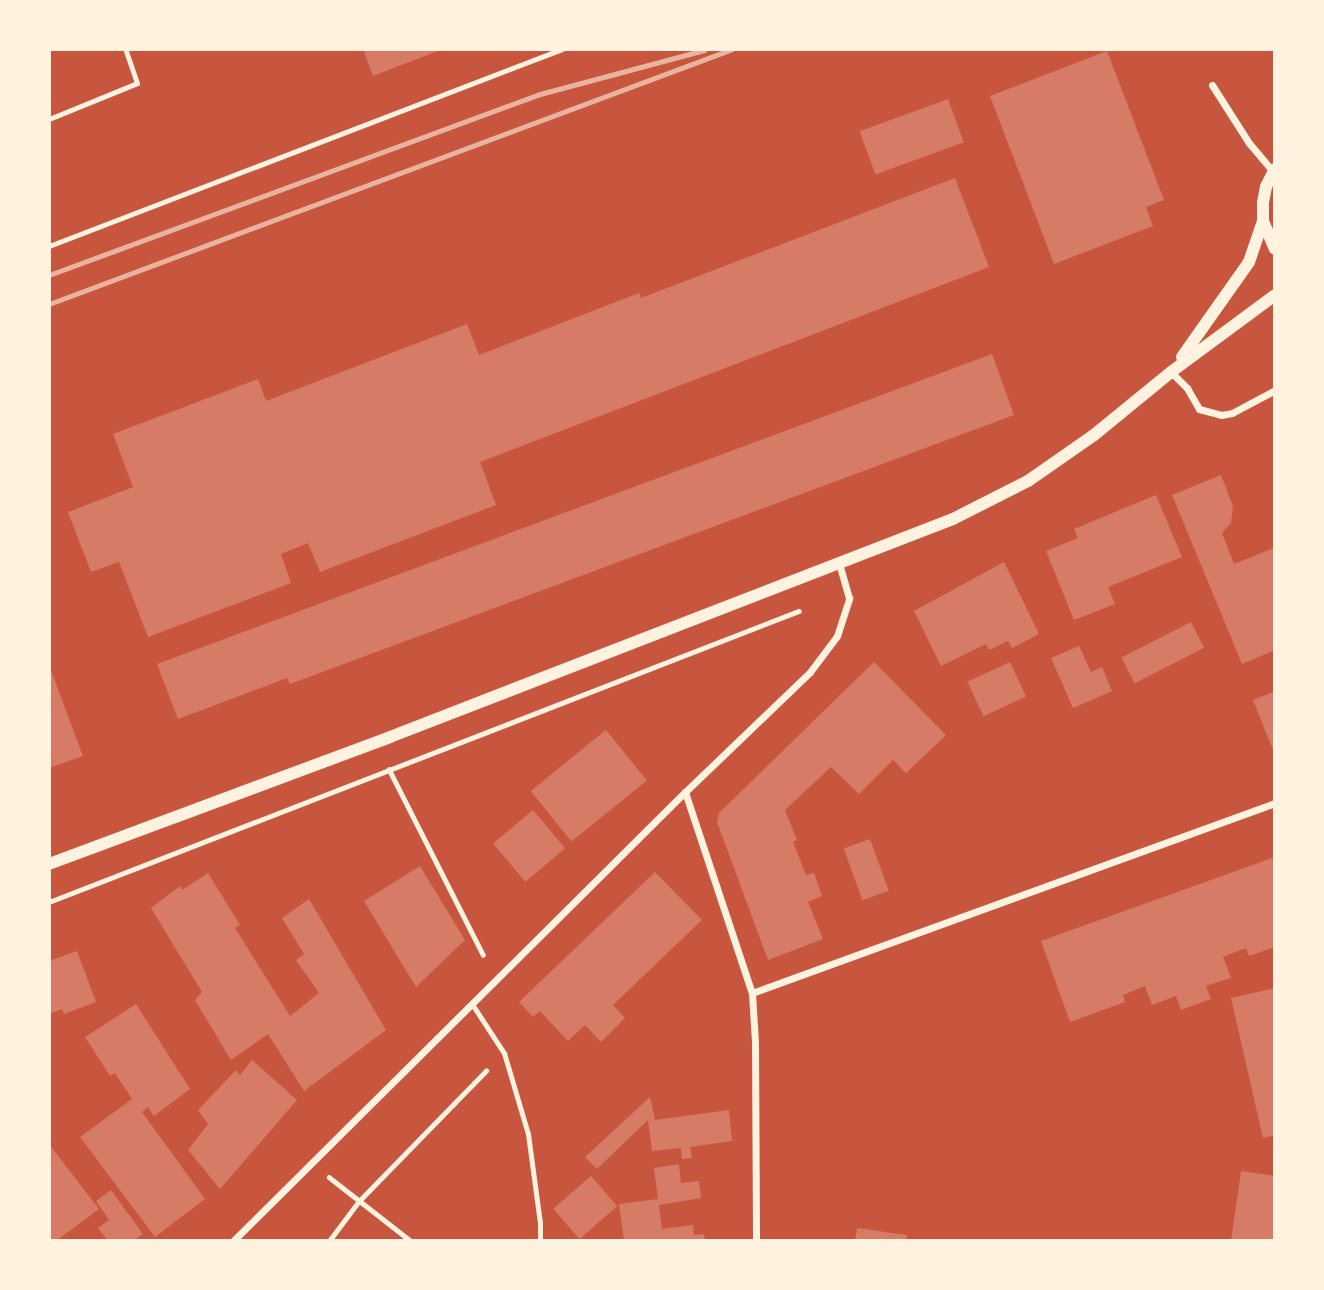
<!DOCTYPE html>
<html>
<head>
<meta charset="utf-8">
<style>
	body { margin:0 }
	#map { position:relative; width:1324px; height:1290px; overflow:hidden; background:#c8553d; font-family:"Nunito Sans",sans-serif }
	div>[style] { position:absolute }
	.building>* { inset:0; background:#d67c66; transform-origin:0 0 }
	.path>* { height:4.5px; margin:-2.25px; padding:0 2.25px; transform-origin:2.25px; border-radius:2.25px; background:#fff3e0 }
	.service>* { height:5px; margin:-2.5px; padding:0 2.5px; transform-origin:2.5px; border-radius:2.5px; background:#fff3e0 }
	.minor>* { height:7px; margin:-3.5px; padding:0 3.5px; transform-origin:3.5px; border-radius:3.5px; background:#fff3e0 }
	.tertiary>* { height:12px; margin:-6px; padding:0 6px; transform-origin:6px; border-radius:6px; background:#fff3e0 }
	.rail>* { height:5px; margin:-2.5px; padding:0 2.5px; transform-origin:2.5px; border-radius:2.5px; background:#e9b49f }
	span { translate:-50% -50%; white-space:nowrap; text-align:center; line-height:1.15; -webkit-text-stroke:5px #fff3e0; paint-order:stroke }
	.frame { position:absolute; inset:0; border:51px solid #fff3e0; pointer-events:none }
</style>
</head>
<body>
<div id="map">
	<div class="building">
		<i style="clip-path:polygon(363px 49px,443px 49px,373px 76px)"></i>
		<i style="clip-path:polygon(1107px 51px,1164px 200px,1146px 207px,1153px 226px,1054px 264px,990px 96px)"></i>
		<i style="left:948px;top:99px;width:46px;height:94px;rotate:70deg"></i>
		<i style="clip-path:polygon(955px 178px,989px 267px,480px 462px,496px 505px,320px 572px,308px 543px,281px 554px,291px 583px,148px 637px,119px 562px,91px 572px,68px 512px,133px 487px,113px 434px,258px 379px,266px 401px,467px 324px,479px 355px,639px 293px,641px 298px)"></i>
		<i style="clip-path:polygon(992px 354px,1014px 415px,290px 684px,287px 678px,178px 719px,157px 664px)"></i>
		<i style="clip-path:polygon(1221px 475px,1233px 506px,1231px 523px,1222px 533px,1234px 564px,1274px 548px,1275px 550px,1275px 650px,1242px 664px,1172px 495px)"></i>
		<i style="clip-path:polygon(1156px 495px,1182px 557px,1108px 587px,1115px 604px,1074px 620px,1046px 551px,1078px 538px,1074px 529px)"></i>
		<i style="clip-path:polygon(1004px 562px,1039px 634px,1012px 648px,1008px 641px,989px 650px,986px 644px,941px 666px,914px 611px)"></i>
		<i style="left:1191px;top:622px;width:29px;height:78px;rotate:63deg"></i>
		<i style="clip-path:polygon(1079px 646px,1091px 672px,1102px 667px,1112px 691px,1073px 708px,1051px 658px)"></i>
		<i style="clip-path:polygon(874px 662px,946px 735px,906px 773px,893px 760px,859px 794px,831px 767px,785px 810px,797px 840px,793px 842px,806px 875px,814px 873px,822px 896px,808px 902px,823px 939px,768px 960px,717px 822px,719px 813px)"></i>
		<i style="left:1010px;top:662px;width:38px;height:47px;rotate:65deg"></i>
		<i style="clip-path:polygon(49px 665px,83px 756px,49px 768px)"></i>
		<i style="clip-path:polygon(1275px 691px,1275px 755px,1253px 700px)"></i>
		<i style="left:606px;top:730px;width:65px;height:97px;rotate:51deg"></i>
		<i style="left:533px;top:810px;width:50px;height:52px;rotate:50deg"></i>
		<i style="left:870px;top:839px;width:55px;height:28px;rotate:70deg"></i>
		<i style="clip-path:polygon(1275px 857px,1275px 947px,1249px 956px,1246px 948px,1223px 957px,1231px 978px,1206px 986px,1211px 999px,1181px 1010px,1176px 996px,1152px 1005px,1145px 986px,1123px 995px,1125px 1002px,1070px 1022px,1041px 941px)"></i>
		<i style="clip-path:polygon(420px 866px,465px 940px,416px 987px,364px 901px)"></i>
		<i style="clip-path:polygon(655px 872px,702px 920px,613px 1005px,625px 1018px,601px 1042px,585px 1025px,568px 1041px,540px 1011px,533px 1017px,519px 1002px)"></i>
		<i style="clip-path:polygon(208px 873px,240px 925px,235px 928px,290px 1016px,319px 993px,296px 960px,304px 954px,282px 918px,309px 899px,386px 1030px,304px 1091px,268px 1034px,231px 1060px,195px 1000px,202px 992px,151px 908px,180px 886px,182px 890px)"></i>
		<i style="clip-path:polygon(77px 951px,96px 1002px,64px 1014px,62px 1009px,49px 1014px,49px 961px)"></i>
		<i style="clip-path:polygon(1275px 988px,1275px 1135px,1263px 1138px,1231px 998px)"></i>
		<i style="clip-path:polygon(136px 1004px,190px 1089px,154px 1116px,148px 1107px,142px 1112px,205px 1199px,155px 1237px,80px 1137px,132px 1099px,115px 1073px,110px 1076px,85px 1037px)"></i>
		<i style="clip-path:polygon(252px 1060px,297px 1100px,220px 1189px,188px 1150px,208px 1124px,198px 1110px,236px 1070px,240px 1075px)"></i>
		<i style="clip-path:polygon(650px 1097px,655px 1120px,729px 1110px,732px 1141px,690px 1147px,692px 1158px,682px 1159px,681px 1148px,652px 1151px,648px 1120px,597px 1169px,585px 1157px)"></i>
		<i style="clip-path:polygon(49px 1144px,99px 1209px,56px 1241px,49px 1241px)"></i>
		<i style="clip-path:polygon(679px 1164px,681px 1183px,699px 1181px,701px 1198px,659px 1205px,662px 1229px,693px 1225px,694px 1235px,704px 1234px,705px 1241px,624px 1241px,619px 1204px,658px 1199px,654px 1168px)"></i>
		<i style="clip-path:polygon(1241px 1171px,1275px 1176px,1275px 1241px,1231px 1241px)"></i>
		<i style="left:591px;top:1176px;width:40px;height:50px;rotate:49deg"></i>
		<i style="clip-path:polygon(111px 1190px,143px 1234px,133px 1241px,108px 1241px,98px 1228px,109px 1220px,96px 1201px)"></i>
		<i style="clip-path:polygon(857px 1228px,907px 1235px,906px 1241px,855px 1241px)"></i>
	</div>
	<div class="path">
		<i style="left:389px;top:769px;width:208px;rotate:63.1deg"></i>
		<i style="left:49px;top:902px;width:804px;rotate:-21.21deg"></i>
		<i style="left:329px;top:1177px;width:104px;rotate:38deg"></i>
		<i style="left:329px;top:1241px;width:50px;rotate:-53.1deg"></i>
		<i style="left:359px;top:1201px;width:182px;rotate:-45.7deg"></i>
	</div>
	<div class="service">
		<i style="left:49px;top:119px;width:95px;rotate:-22.2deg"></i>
		<i style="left:137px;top:83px;width:36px;rotate:-109deg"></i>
		<i style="left:49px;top:246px;width:550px;rotate:-21.01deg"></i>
		<i style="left:472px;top:1004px;width:59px;rotate:56.9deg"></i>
		<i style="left:504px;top:1053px;width:84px;rotate:73.5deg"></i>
		<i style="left:528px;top:1134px;width:90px;rotate:82.3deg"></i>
		<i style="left:540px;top:1223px;width:18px;rotate:90deg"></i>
	</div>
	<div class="minor">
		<i style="left:1212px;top:85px;width:69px;rotate:57.5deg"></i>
		<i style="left:1249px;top:143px;width:38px;rotate:50deg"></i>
		<i style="left:1171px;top:372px;width:23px;rotate:45deg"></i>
		<i style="left:1187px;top:388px;width:24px;rotate:60deg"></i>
		<i style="left:1199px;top:409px;width:23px;rotate:15deg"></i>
		<i style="left:1221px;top:415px;width:11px;rotate:-10deg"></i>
		<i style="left:1232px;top:413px;width:49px;rotate:-28.1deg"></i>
		<i style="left:685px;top:792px;width:212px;rotate:71.6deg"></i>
		<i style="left:752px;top:993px;width:49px;rotate:86.5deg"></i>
		<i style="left:755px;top:1042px;width:199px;rotate:89.7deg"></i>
		<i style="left:752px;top:993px;width:556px;rotate:-19.97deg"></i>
		<i style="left:233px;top:1241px;width:637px;rotate:-44.81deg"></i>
		<i style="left:685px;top:792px;width:173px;rotate:-43.8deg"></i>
		<i style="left:810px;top:672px;width:45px;rotate:-53.1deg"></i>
		<i style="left:837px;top:636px;width:40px;rotate:-72deg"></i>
		<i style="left:849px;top:598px;width:37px;rotate:-106deg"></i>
	</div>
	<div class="tertiary">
		<i style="left:1275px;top:169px;width:20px;rotate:117deg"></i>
		<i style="left:1266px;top:187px;width:16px;rotate:101deg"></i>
		<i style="left:1263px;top:203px;width:18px;rotate:90deg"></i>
		<i style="left:1263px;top:221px;width:30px;rotate:67deg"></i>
		<i style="left:1182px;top:357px;width:116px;rotate:-54.8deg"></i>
		<i style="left:1249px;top:262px;width:43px;rotate:-71.1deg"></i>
		<i style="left:49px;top:864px;width:364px;rotate:-20.4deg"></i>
		<i style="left:390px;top:737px;width:604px;rotate:-21.17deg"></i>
		<i style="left:953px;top:519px;width:84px;rotate:-26.9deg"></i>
		<i style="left:1028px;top:481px;width:80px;rotate:-34.9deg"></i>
		<i style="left:1094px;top:435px;width:99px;rotate:-39.3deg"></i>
		<i style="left:1171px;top:372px;width:129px;rotate:-36.5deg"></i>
	</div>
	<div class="rail">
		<i style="left:49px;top:275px;width:523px;rotate:-20.24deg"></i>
		<i style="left:540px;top:94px;width:170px;rotate:-15deg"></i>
		<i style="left:49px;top:304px;width:729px;rotate:-20.47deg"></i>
	</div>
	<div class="frame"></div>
</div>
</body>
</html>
